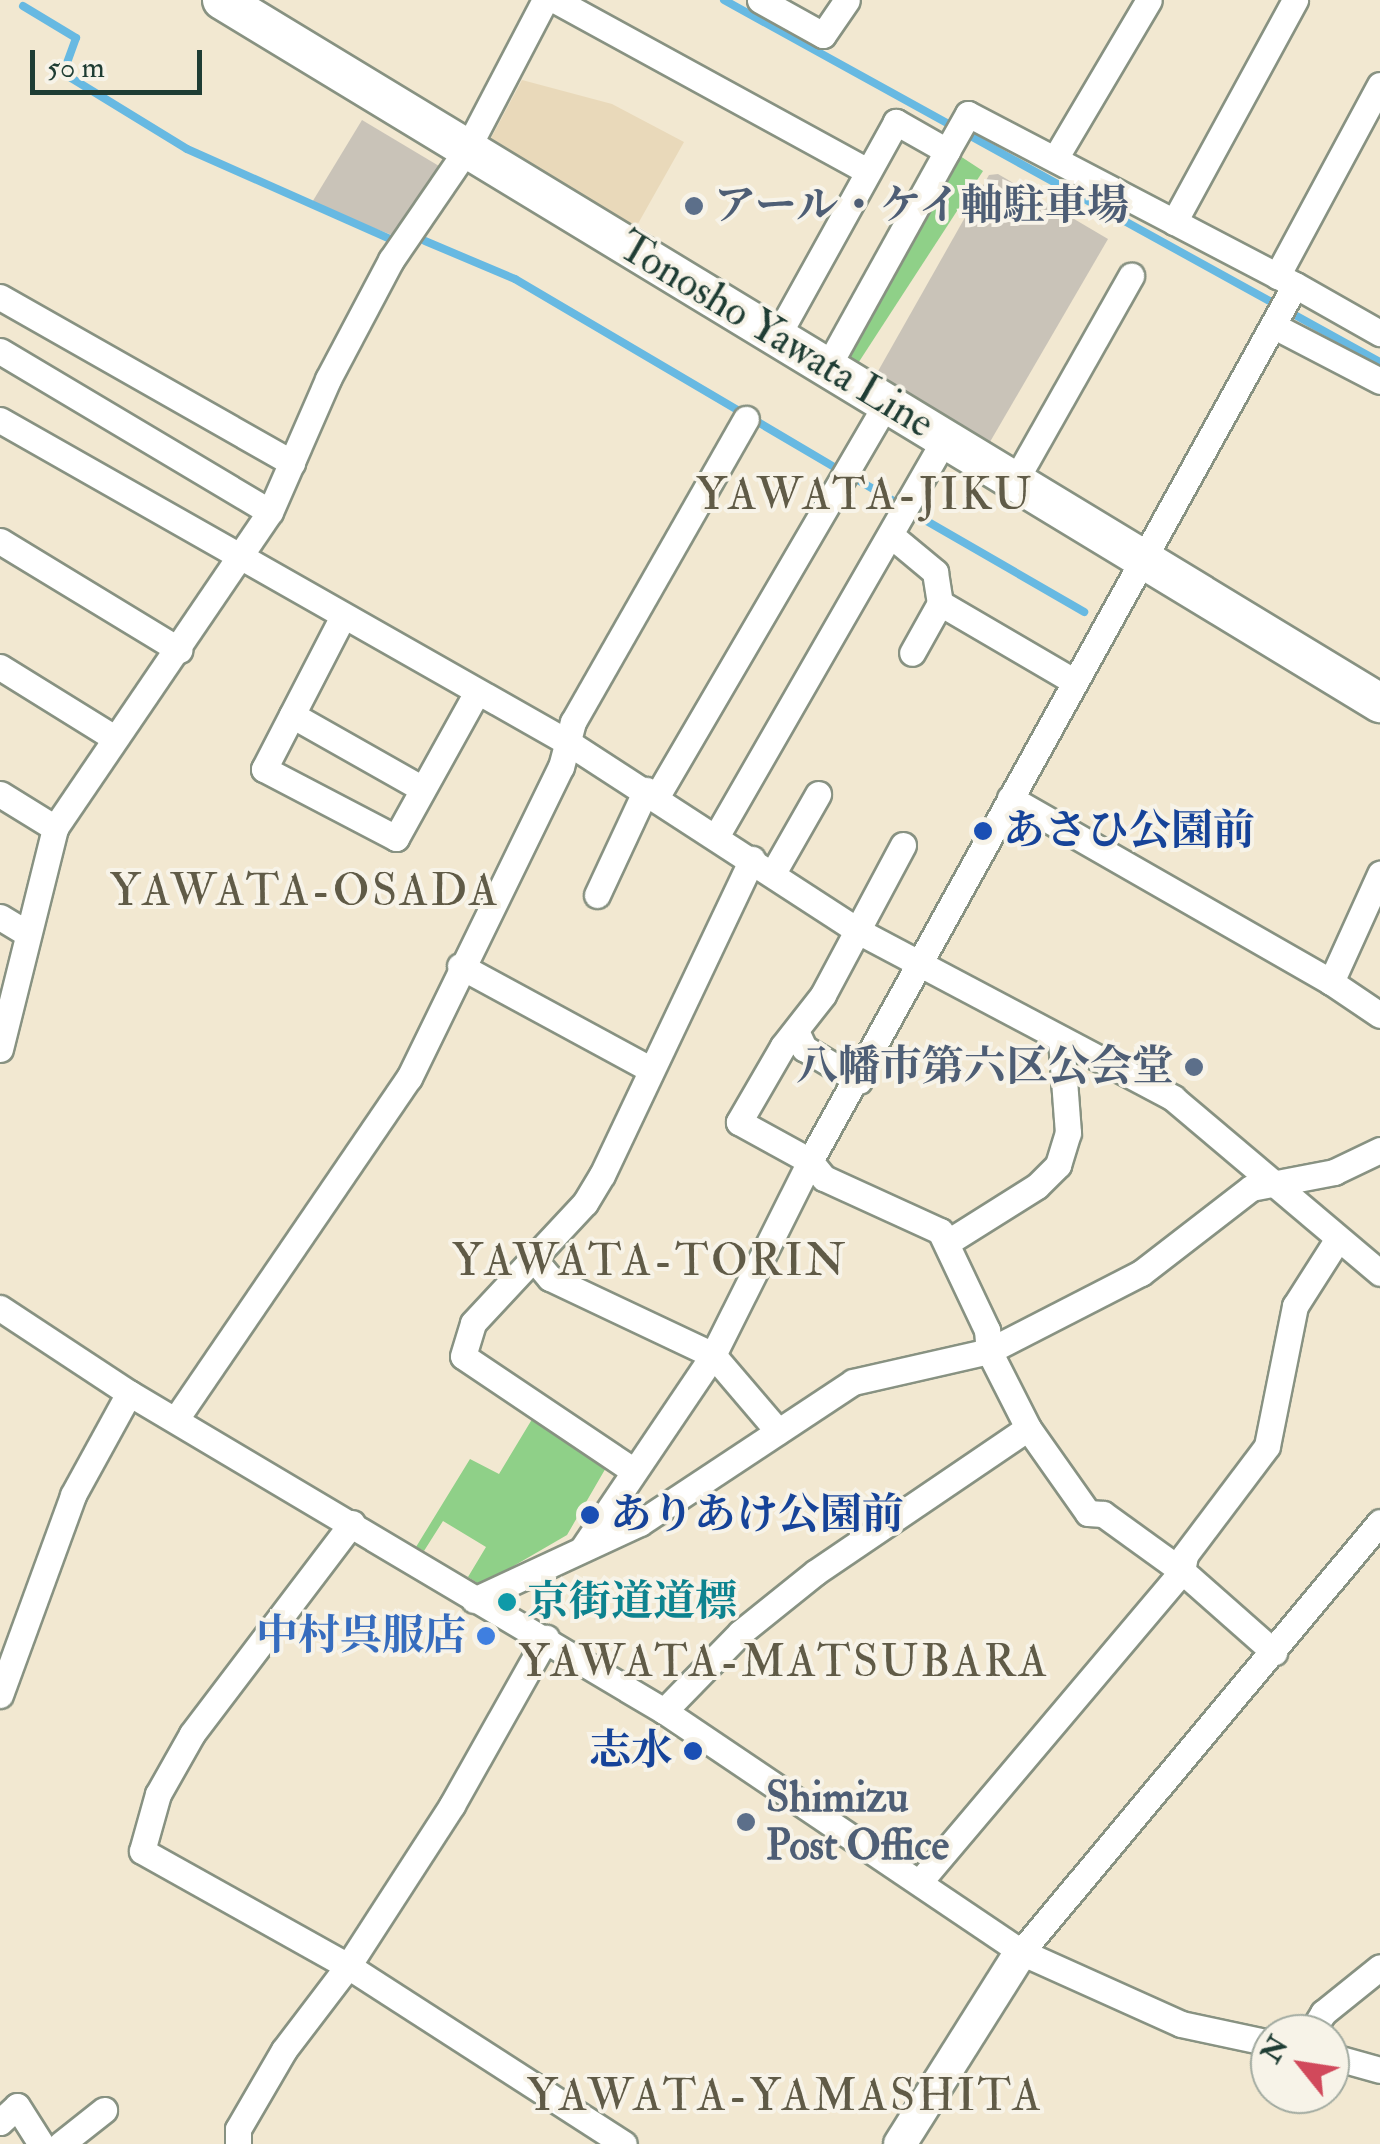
<!DOCTYPE html>
<html>
<head>
<meta charset="utf-8">
<style>
	body { margin:0 }
	#map { position:relative; width:1380px; height:2144px; overflow:hidden; background:#f2e8d1; font-family:"IM FELL Double Pica","Noto Serif JP",serif }
	div>[style] { position:absolute }
	.built>* { inset:0; background:#e9d9ba }
	.industrial>* { inset:0; background:#c9c3b8 }
	.green>* { inset:0; background:#8fd088; transform-origin:0 0 }
	.stream>* { height:8px; margin:-4px; padding:0 4px; transform-origin:4px; border-radius:4px; background:#67b9e2 }
	.roads { filter:drop-shadow(2px 0 #889282) drop-shadow(-2px 0 #889282) drop-shadow(0 2px #889282) drop-shadow(0 -2px #889282) }
	.minor>* { height:25px; margin:-12.5px; padding:0 12.5px; transform-origin:12.5px; border-radius:12.5px; background:#fff }
	.tertiary>* { height:32px; margin:-16px; padding:0 16px; transform-origin:16px; border-radius:16px; background:#fff }
	.secondary>* { height:38px; margin:-19px; padding:0 19px; transform-origin:19px; border-radius:19px; background:#fff }
	.dots>* { width:28px; height:28px; translate:-50% -50%; box-sizing:border-box; border:5px solid #f7f3e8; border-radius:50% }
	span { translate:-50% -50%; white-space:nowrap; text-align:center; line-height:1.15; -webkit-text-stroke:8px #f7f3e8; paint-order:stroke }
	.service-label { font-size:42px; color:#4e5e75; font-weight:700 }
	.left { translate:0 -50%; text-align:left }
	.right { translate:-100% -50%; text-align:right }
	.street-label { font-size:42px; color:#1f3d34 }
	.transit-label { font-size:42px; color:#164399; font-weight:700 }
	.culture-label { font-size:42px; color:#0d838f; font-weight:700 }
	.shop-label { font-size:42px; color:#366cbe; font-weight:700 }
	.neighbourhood-label { font-size:45px; color:#605b47; letter-spacing:2.5px }
	.north { position:absolute; left:1250px; top:2014px; width:100px; height:100px; box-sizing:border-box; background:#f7f3e8; border:2px solid #a1aaa0; border-radius:50%; rotate:300deg; font-size:28px; font-weight:700; line-height:40px; text-align:center; color:#1f3d34 }
	.north::after { content:''; display:block; margin:auto; width:35px; height:45px; background:#d1495b; clip-path:polygon(50% 0,100% 100%,50% 72%,0 100%) }
	.scale { position:absolute; left:30px; top:50px; width:172px; height:45px; box-sizing:border-box; border:5px solid #1f3d34; border-top:0; padding-left:12px; font-size:30px; line-height:35px; white-space:nowrap; color:#1f3d34; -webkit-text-stroke:8px #f7f3e8; paint-order:stroke }
</style>
</head>
<body>
<div id="map">
	<div class="built">
		<i style="clip-path:polygon(522px 80px,612px 104px,684px 142px,635px 229px,490px 140px)"></i>
	</div>
	<div class="industrial">
		<i style="clip-path:polygon(362px 120px,439px 166px,392px 235px,311px 204px)"></i>
		<i style="clip-path:polygon(998px 174px,1108px 239px,987px 447px,873px 380px,989px 175px)"></i>
	</div>
	<div class="green">
		<i style="left:957px;top:154px;width:31px;height:236px;rotate:33deg"></i>
		<i style="clip-path:polygon(534px 1416px,607px 1466px,567px 1535px,481px 1585px,468px 1577px,486px 1547px,443px 1521px,424px 1551px,416px 1547px,470px 1459px,499px 1474px)"></i>
	</div>
	<div class="stream">
		<i style="left:724px;top:0;width:749px;rotate:28.89deg"></i>
		<i style="left:23px;top:6px;width:62px;rotate:31.1deg"></i>
		<i style="left:76px;top:38px;width:37px;rotate:110deg"></i>
		<i style="left:63px;top:73px;width:145px;rotate:31.5deg"></i>
		<i style="left:187px;top:149px;width:220px;rotate:23.9deg"></i>
		<i style="left:425px;top:241px;width:98px;rotate:22.9deg"></i>
		<i style="left:515px;top:279px;width:375px;rotate:30.5deg"></i>
		<i style="left:858px;top:480px;width:51px;rotate:30.6deg"></i>
		<i style="left:918px;top:516px;width:192px;rotate:30deg"></i>
	</div>
	<div class="roads">
		<div class="minor">
			<i style="left:555px;top:0;width:354px;rotate:28.7deg"></i>
			<i style="left:760px;top:0;width:72px;rotate:29.1deg"></i>
			<i style="left:823px;top:35px;width:42px;rotate:-55.6deg"></i>
			<i style="left:1056px;top:157px;width:182px;rotate:-59.4deg"></i>
			<i style="left:1174px;top:222px;width:253px;rotate:-61.4deg"></i>
			<i style="left:1277px;top:276px;width:217px;rotate:-61.7deg"></i>
			<i style="left:1295px;top:285px;width:98px;rotate:29.5deg"></i>
			<i style="left:0;top:297px;width:336px;rotate:29.6deg"></i>
			<i style="left:1276px;top:327px;width:117px;rotate:27.4deg"></i>
			<i style="left:0;top:351px;width:314px;rotate:30.8deg"></i>
			<i style="left:828px;top:366px;width:246px;rotate:-61deg"></i>
			<i style="left:0;top:420px;width:654px;rotate:29.58deg"></i>
			<i style="left:569px;top:743px;width:345px;rotate:33deg"></i>
			<i style="left:858px;top:931px;width:357px;rotate:27.9deg"></i>
			<i style="left:1173px;top:1098px;width:271px;rotate:40.2deg"></i>
			<i style="left:1015px;top:481px;width:236px;rotate:-60.5deg"></i>
			<i style="left:893px;top:537px;width:55px;rotate:39.8deg"></i>
			<i style="left:935px;top:572px;width:31px;rotate:81deg"></i>
			<i style="left:940px;top:603px;width:57px;rotate:119.2deg"></i>
			<i style="left:0;top:541px;width:210px;rotate:31.3deg"></i>
			<i style="left:940px;top:603px;width:156px;rotate:30.3deg"></i>
			<i style="left:342px;top:618px;width:170px;rotate:117.3deg"></i>
			<i style="left:264px;top:769px;width:149px;rotate:27.6deg"></i>
			<i style="left:396px;top:838px;width:167px;rotate:-61deg"></i>
			<i style="left:0;top:667px;width:133px;rotate:31.8deg"></i>
			<i style="left:292px;top:715px;width:150px;rotate:29.5deg"></i>
			<i style="left:0;top:794px;width:65px;rotate:31.7deg"></i>
			<i style="left:657px;top:796px;width:456px;rotate:-59.7deg"></i>
			<i style="left:1010px;top:798px;width:370px;rotate:29.8deg"></i>
			<i style="left:1331px;top:982px;width:119px;rotate:-65.6deg"></i>
			<i style="left:717px;top:835px;width:458px;rotate:-60.1deg"></i>
			<i style="left:903px;top:845px;width:170px;rotate:118.1deg"></i>
			<i style="left:823px;top:995px;width:65px;rotate:128.1deg"></i>
			<i style="left:783px;top:1046px;width:88px;rotate:120.1deg"></i>
			<i style="left:739px;top:1122px;width:81px;rotate:28.8deg"></i>
			<i style="left:810px;top:1161px;width:22px;rotate:51deg"></i>
			<i style="left:824px;top:1178px;width:128px;rotate:24.6deg"></i>
			<i style="left:940px;top:1231px;width:110px;rotate:64.6deg"></i>
			<i style="left:987px;top:1330px;width:21px;rotate:85deg"></i>
			<i style="left:989px;top:1351px;width:86px;rotate:63.1deg"></i>
			<i style="left:1028px;top:1428px;width:104px;rotate:54.8deg"></i>
			<i style="left:1088px;top:1513px;width:15px;rotate:4deg"></i>
			<i style="left:1103px;top:1514px;width:97px;rotate:35.8deg"></i>
			<i style="left:1182px;top:1571px;width:123px;rotate:41.4deg"></i>
			<i style="left:773px;top:873px;width:91px;rotate:-60.3deg"></i>
			<i style="left:597px;top:895px;width:116px;rotate:-65deg"></i>
			<i style="left:0;top:917px;width:29px;rotate:31deg"></i>
			<i style="left:460px;top:966px;width:214px;rotate:28.5deg"></i>
			<i style="left:1331px;top:982px;width:59px;rotate:34deg"></i>
			<i style="left:797px;top:1033px;width:17px;rotate:65deg"></i>
			<i style="left:804px;top:1048px;width:64px;rotate:31deg"></i>
			<i style="left:0;top:1049px;width:228px;rotate:-76deg"></i>
			<i style="left:55px;top:828px;width:382px;rotate:-55.8deg"></i>
			<i style="left:270px;top:512px;width:145px;rotate:-66.4deg"></i>
			<i style="left:328px;top:379px;width:135px;rotate:-62.1deg"></i>
			<i style="left:391px;top:260px;width:135px;rotate:-55.6deg"></i>
			<i style="left:467px;top:149px;width:168px;rotate:-62.4deg"></i>
			<i style="left:948px;top:1242px;width:105px;rotate:-32.2deg"></i>
			<i style="left:1037px;top:1186px;width:30px;rotate:-45deg"></i>
			<i style="left:1058px;top:1165px;width:34px;rotate:-73deg"></i>
			<i style="left:1068px;top:1133px;width:94px;rotate:-94.3deg"></i>
			<i style="left:533px;top:1258px;width:26px;rotate:50deg"></i>
			<i style="left:550px;top:1278px;width:180px;rotate:25.3deg"></i>
			<i style="left:713px;top:1355px;width:100px;rotate:49.5deg"></i>
			<i style="left:0;top:1308px;width:154px;rotate:33.4deg"></i>
			<i style="left:129px;top:1393px;width:622px;rotate:30.73deg"></i>
			<i style="left:664px;top:1711px;width:431px;rotate:34deg"></i>
			<i style="left:1021px;top:1952px;width:175px;rotate:24.2deg"></i>
			<i style="left:1181px;top:2024px;width:91px;rotate:12.1deg"></i>
			<i style="left:176px;top:1419px;width:413px;rotate:-55.7deg"></i>
			<i style="left:409px;top:1078px;width:346px;rotate:-64deg"></i>
			<i style="left:561px;top:767px;width:47px;rotate:-75.1deg"></i>
			<i style="left:573px;top:722px;width:349px;rotate:-60.3deg"></i>
			<i style="left:631px;top:1469px;width:202px;rotate:-146.1deg"></i>
			<i style="left:463px;top:1356px;width:34px;rotate:-73deg"></i>
			<i style="left:473px;top:1323px;width:164px;rotate:-47deg"></i>
			<i style="left:585px;top:1203px;width:33px;rotate:-59deg"></i>
			<i style="left:602px;top:1175px;width:350px;rotate:-64.6deg"></i>
			<i style="left:352px;top:1523px;width:265px;rotate:127.2deg"></i>
			<i style="left:192px;top:1734px;width:69px;rotate:119.5deg"></i>
			<i style="left:158px;top:1794px;width:59px;rotate:105.7deg"></i>
			<i style="left:142px;top:1851px;width:236px;rotate:29.2deg"></i>
			<i style="left:348px;top:1966px;width:328px;rotate:32.8deg"></i>
			<i style="left:583px;top:1548px;width:233px;rotate:-56deg"></i>
			<i style="left:713px;top:1355px;width:217px;rotate:-63.4deg"></i>
			<i style="left:810px;top:1161px;width:1001px;rotate:-61.03deg"></i>
			<i style="left:1295px;top:285px;width:369px;rotate:-152.4deg"></i>
			<i style="left:968px;top:114px;width:43px;rotate:119.6deg"></i>
			<i style="left:947px;top:151px;width:59px;rotate:-150.4deg"></i>
			<i style="left:896px;top:122px;width:244px;rotate:119deg"></i>
			<i style="left:474px;top:1600px;width:183px;rotate:-24.9deg"></i>
			<i style="left:640px;top:1523px;width:255px;rotate:-33.5deg"></i>
			<i style="left:853px;top:1382px;width:139px;rotate:-12.8deg"></i>
			<i style="left:989px;top:1351px;width:171px;rotate:-27.2deg"></i>
			<i style="left:1141px;top:1273px;width:139px;rotate:-37.7deg"></i>
			<i style="left:1251px;top:1188px;width:85px;rotate:-10.9deg"></i>
			<i style="left:1334px;top:1172px;width:51px;rotate:-25.6deg"></i>
			<i style="left:0;top:1695px;width:213px;rotate:-69.9deg"></i>
			<i style="left:73px;top:1495px;width:116px;rotate:-61.2deg"></i>
			<i style="left:664px;top:1711px;width:109px;rotate:-45.7deg"></i>
			<i style="left:740px;top:1633px;width:97px;rotate:-38.8deg"></i>
			<i style="left:816px;top:1572px;width:256px;rotate:-34.2deg"></i>
			<i style="left:922px;top:1879px;width:403px;rotate:-49.8deg"></i>
			<i style="left:1182px;top:1571px;width:16px;rotate:-79deg"></i>
			<i style="left:1185px;top:1555px;width:136px;rotate:-53deg"></i>
			<i style="left:1267px;top:1446px;width:143px;rotate:-78.7deg"></i>
			<i style="left:1295px;top:1306px;width:78px;rotate:-57.5deg"></i>
			<i style="left:1021px;top:1952px;width:560px;rotate:-50.14deg"></i>
			<i style="left:1310px;top:2034px;width:25px;rotate:-58deg"></i>
			<i style="left:1323px;top:2013px;width:73px;rotate:-38.9deg"></i>
			<i style="left:1330px;top:2056px;width:52px;rotate:15.6deg"></i>
			<i style="left:0;top:2122px;width:23px;rotate:-43deg"></i>
			<i style="left:17px;top:2106px;width:45px;rotate:57.7deg"></i>
			<i style="left:61px;top:2144px;width:55px;rotate:-38.3deg"></i>
			<i style="left:238px;top:2144px;width:15px;rotate:-90deg"></i>
			<i style="left:238px;top:2129px;width:91px;rotate:-59.8deg"></i>
			<i style="left:284px;top:2050px;width:106px;rotate:-52.7deg"></i>
			<i style="left:348px;top:1966px;width:192px;rotate:-57.1deg"></i>
			<i style="left:452px;top:1805px;width:192px;rotate:-60.6deg"></i>
		</div>
		<div class="tertiary">
			<i style="left:900px;top:2144px;width:227px;rotate:-57.8deg"></i>
		</div>
		<div class="secondary">
			<i style="left:222px;top:0;width:1355px;rotate:31.26deg"></i>
		</div>
	</div>
	<div class="dots">
		<i style="left:694px;top:206px;background:#5c6f8a"></i>
		<i style="left:983px;top:831px;background:#1a4fb4"></i>
		<i style="left:1194px;top:1067px;background:#5c6f8a"></i>
		<i style="left:590px;top:1515px;background:#1a4fb4"></i>
		<i style="left:507px;top:1602px;background:#0f9aa8"></i>
		<i style="left:486px;top:1636px;background:#3f7fe0"></i>
		<i style="left:693px;top:1751px;background:#1a4fb4"></i>
		<i style="left:746px;top:1822px;background:#5c6f8a"></i>
	</div>
	<div class="service-label">
		<span class="left" style="left:714px;top:206px">アール・ケイ軸駐車場</span>
		<span class="right" style="left:1174px;top:1067px">八幡市第六区公会堂</span>
		<span class="left" style="left:766px;top:1822px">Shimizu<br>Post Office</span>
	</div>
	<div class="street-label">
		<span style="left:776px;top:335px;rotate:31deg">Tonosho Yawata Line</span>
	</div>
	<div class="transit-label">
		<span class="left" style="left:1003px;top:831px">あさひ公園前</span>
		<span class="left" style="left:610px;top:1515px">ありあけ公園前</span>
		<span class="right" style="left:673px;top:1751px">志水</span>
	</div>
	<div class="culture-label">
		<span class="left" style="left:527px;top:1602px">京街道道標</span>
	</div>
	<div class="shop-label">
		<span class="right" style="left:466px;top:1636px">中村呉服店</span>
	</div>
	<div class="neighbourhood-label">
		<span style="left:865px;top:496px">YAWATA-JIKU</span>
		<span style="left:305px;top:892px">YAWATA-OSADA</span>
		<span style="left:650px;top:1262px">YAWATA-TORIN</span>
		<span style="left:784px;top:1663px">YAWATA-MATSUBARA</span>
		<span style="left:785px;top:2097px">YAWATA-YAMASHITA</span>
	</div>
	<div class="north">N</div>
	<div class="scale">50 m</div>
</div>
</body>
</html>
